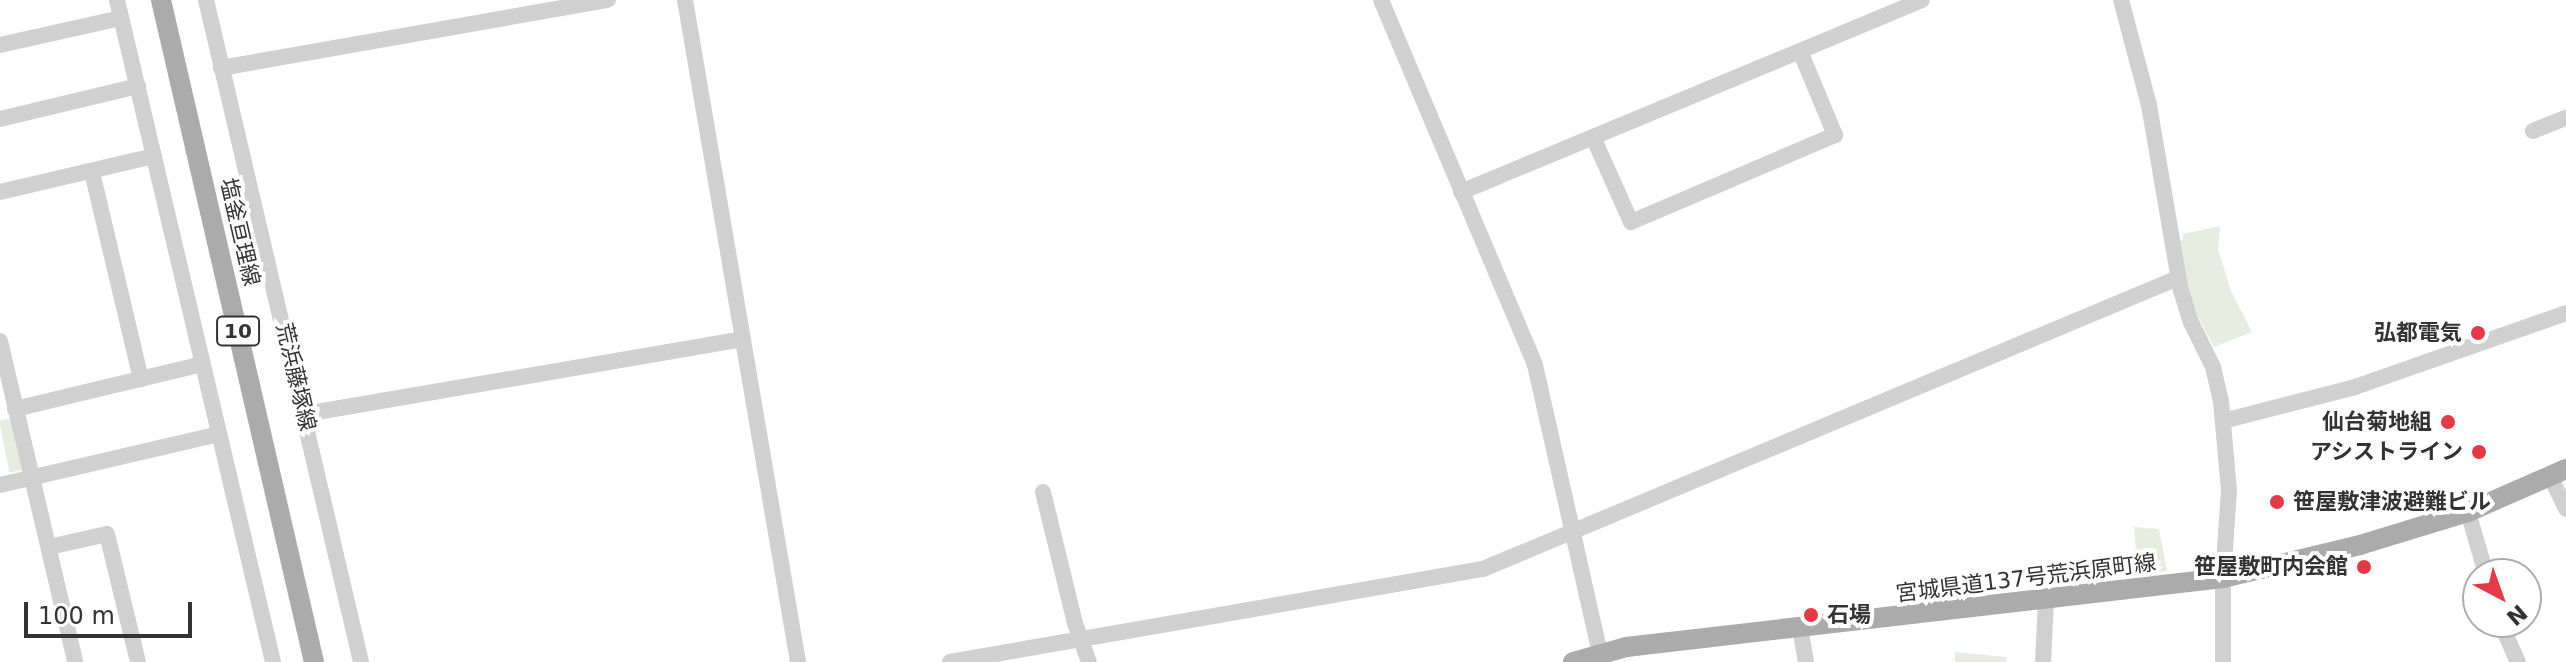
<!DOCTYPE html>
<html>
<head>
<meta charset="utf-8">
<style>
	body { margin:0 }
	#map { position:relative; width:2566px; height:662px; overflow:hidden; background:#fff; font-family:"DejaVu Sans","Noto Sans JP",sans-serif }
	div>[style] { position:absolute }
	.green>* { inset:0; background:#e6ecdf; transform-origin:0 0 }
	.minor>* { height:16px; margin:-8px; padding:0 8px; transform-origin:8px; border-radius:8px; background:#d0d0d0 }
	.major>* { height:20px; margin:-10px; padding:0 10px; transform-origin:10px; border-radius:10px; background:#ababab }
	.minor-bridge>* { height:16px; margin:-8px; padding:0 8px; transform-origin:8px; border-radius:8px; background:#d0d0d0 }
	.dots>* { width:22px; height:22px; translate:-50% -50%; box-sizing:border-box; border:4px solid #fff; border-radius:50% }
	span { translate:-50% -50%; white-space:nowrap; text-align:center; line-height:1.15; -webkit-text-stroke:8px #fff; paint-order:stroke }
	.shield-label span { padding:2px 6px; background:#fff; border:2px solid; border-radius:6px; -webkit-text-stroke-width:0 }
	.shield-label { font-size:20px; color:#333; font-weight:700 }
	.street-label { font-size:22px; color:#333 }
	.poi-label { font-size:22px; color:#333; font-weight:700 }
	.right { translate:-100% -50%; text-align:right }
	.left { translate:0 -50%; text-align:left }
	.north { position:absolute; left:2462px; top:558px; width:80px; height:80px; box-sizing:border-box; background:#fff; border:2px solid #adadad; border-radius:50%; rotate:139deg; font-size:22px; font-weight:700; line-height:32px; text-align:center; color:#333 }
	.north::after { content:''; display:block; margin:auto; width:28px; height:36px; background:#e63946; clip-path:polygon(50% 0,100% 100%,50% 72%,0 100%) }
	.scale { position:absolute; left:24px; top:602px; width:168px; height:36px; box-sizing:border-box; border:4px solid #333; border-top:0; padding-left:10px; font-size:24px; line-height:28px; white-space:nowrap; color:#333; -webkit-text-stroke:6px #fff; paint-order:stroke }
</style>
</head>
<body>
<div id="map">
	<div class="green">
		<i style="clip-path:polygon(2220px 226px,2218px 249px,2231px 291px,2252px 332px,2214px 347px,2193px 307px,2178px 241px,2183px 240px,2183px 234px)"></i>
		<i style="left:12px;top:418px;width:53px;height:13px;rotate:79deg"></i>
		<i style="clip-path:polygon(2134px 527px,2159px 529px,2167px 571px,2138px 574px)"></i>
		<i style="clip-path:polygon(1955px 652px,2007px 657px,2006px 662px,1955px 662px)"></i>
	</div>
	<div class="minor">
		<i style="left:117px;top:0;width:680px;rotate:76.74deg"></i>
		<i style="left:206px;top:0;width:680px;rotate:76.82deg"></i>
		<i style="left:685px;top:0;width:672px;rotate:80.31deg"></i>
		<i style="left:1381px;top:0;width:396px;rotate:67.1deg"></i>
		<i style="left:1535px;top:365px;width:296px;rotate:77.3deg"></i>
		<i style="left:2121px;top:0;width:109px;rotate:75.1deg"></i>
		<i style="left:2149px;top:105px;width:185px;rotate:80.3deg"></i>
		<i style="left:2180px;top:287px;width:37px;rotate:73deg"></i>
		<i style="left:2191px;top:322px;width:50px;rotate:63.9deg"></i>
		<i style="left:2213px;top:367px;width:35px;rotate:77deg"></i>
		<i style="left:2221px;top:401px;width:89px;rotate:84.9deg"></i>
		<i style="left:2229px;top:490px;width:88px;rotate:93.9deg"></i>
		<i style="left:2223px;top:578px;width:84px;rotate:90deg"></i>
		<i style="left:0;top:45px;width:124px;rotate:-12.6deg"></i>
		<i style="left:221px;top:68px;width:393px;rotate:-10deg"></i>
		<i style="left:0;top:119px;width:142px;rotate:-13.4deg"></i>
		<i style="left:2533px;top:131px;width:35px;rotate:-22deg"></i>
		<i style="left:1593px;top:137px;width:93px;rotate:65.9deg"></i>
		<i style="left:1631px;top:222px;width:222px;rotate:-23.1deg"></i>
		<i style="left:1835px;top:135px;width:91px;rotate:-112.6deg"></i>
		<i style="left:92px;top:172px;width:213px;rotate:76.7deg"></i>
		<i style="left:0;top:192px;width:158px;rotate:-13.2deg"></i>
		<i style="left:1461px;top:192px;width:499px;rotate:-22.6deg"></i>
		<i style="left:0;top:341px;width:330px;rotate:76.8deg"></i>
		<i style="left:15px;top:409px;width:193px;rotate:-13.5deg"></i>
		<i style="left:305px;top:414px;width:444px;rotate:-9.7deg"></i>
		<i style="left:2223px;top:421px;width:136px;rotate:-14.4deg"></i>
		<i style="left:2355px;top:387px;width:224px;rotate:-19.3deg"></i>
		<i style="left:2553px;top:482px;width:30px;rotate:64deg"></i>
		<i style="left:0;top:485px;width:225px;rotate:-13.1deg"></i>
		<i style="left:1043px;top:492px;width:135px;rotate:76.3deg"></i>
		<i style="left:2468px;top:512px;width:65px;rotate:73.8deg"></i>
		<i style="left:49px;top:547px;width:59px;rotate:-12.6deg"></i>
		<i style="left:107px;top:534px;width:132px;rotate:76.4deg"></i>
		<i style="left:2500px;top:622px;width:44px;rotate:65.8deg"></i>
		<i style="left:1800px;top:628px;width:35px;rotate:80deg"></i>
		<i style="left:950px;top:662px;width:541px;rotate:-9.9deg"></i>
		<i style="left:1483px;top:569px;width:753px;rotate:-22.72deg"></i>
		<i style="left:2043px;top:662px;width:62px;rotate:-87.2deg"></i>
	</div>
	<div class="major">
		<i style="left:161px;top:0;width:679px;rotate:76.99deg"></i>
		<i style="left:1573px;top:662px;width:55px;rotate:-15.8deg"></i>
		<i style="left:1626px;top:647px;width:601px;rotate:-6.59deg"></i>
		<i style="left:2223px;top:578px;width:141px;rotate:-13.5deg"></i>
		<i style="left:2360px;top:545px;width:113px;rotate:-17deg"></i>
		<i style="left:2468px;top:512px;width:107px;rotate:-23.7deg"></i>
	</div>
	<div class="minor-bridge">
		<i style="left:1075px;top:623px;width:41px;rotate:70.3deg"></i>
	</div>
	<div class="dots">
		<i style="left:2478px;top:333px;background:#e63946"></i>
		<i style="left:2448px;top:422px;background:#e63946"></i>
		<i style="left:2479px;top:452px;background:#e63946"></i>
		<i style="left:2277px;top:502px;background:#e63946"></i>
		<i style="left:2364px;top:567px;background:#e63946"></i>
		<i style="left:1811px;top:615px;background:#e63946"></i>
	</div>
	<div class="shield-label">
		<span style="left:238px;top:331px">10</span>
	</div>
	<div class="street-label">
		<span style="left:240px;top:232px;rotate:77deg">塩釜亘理線</span>
		<span style="left:296px;top:377px;rotate:77deg">荒浜藤塚線</span>
		<span style="left:2026px;top:578px;rotate:-7deg">宮城県道137号荒浜原町線</span>
	</div>
	<div class="poi-label">
		<span class="right" style="left:2462px;top:333px">弘都電気</span>
		<span class="right" style="left:2432px;top:422px">仙台菊地組</span>
		<span class="right" style="left:2463px;top:452px">アシストライン</span>
		<span class="left" style="left:2293px;top:502px">笹屋敷津波避難ビル</span>
		<span class="right" style="left:2348px;top:567px">笹屋敷町内会館</span>
		<span class="left" style="left:1827px;top:615px">石場</span>
	</div>
	<div class="north">N</div>
	<div class="scale">100 m</div>
</div>
</body>
</html>
